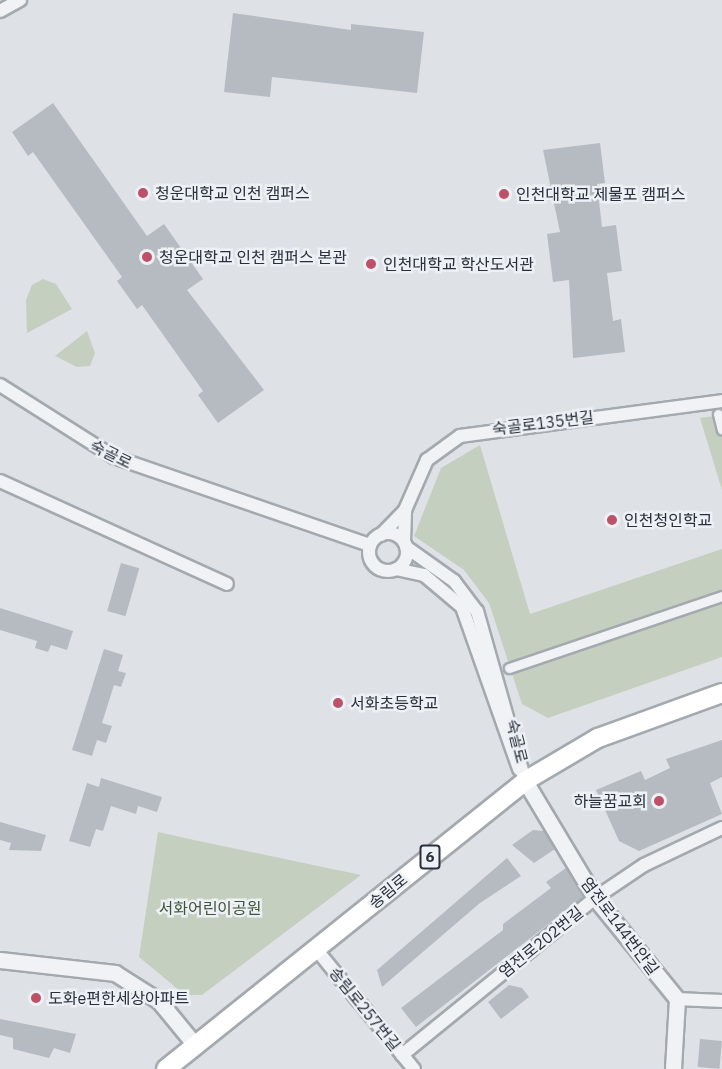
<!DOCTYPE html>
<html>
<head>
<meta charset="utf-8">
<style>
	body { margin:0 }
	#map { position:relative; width:722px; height:1069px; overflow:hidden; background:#dee2e6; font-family:"IBM Plex Sans","Noto Sans KR",sans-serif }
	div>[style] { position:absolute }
	.green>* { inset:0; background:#c5cfc0 }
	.building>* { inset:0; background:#b6bbc2; transform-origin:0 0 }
	.roads { filter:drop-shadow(2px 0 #a4a9af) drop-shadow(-2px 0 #a4a9af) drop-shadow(0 2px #a4a9af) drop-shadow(0 -2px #a4a9af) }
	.pedestrian>* { height:9px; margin:-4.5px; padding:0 4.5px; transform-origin:4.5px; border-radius:4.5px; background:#f0f2f5 }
	.minor>* { height:12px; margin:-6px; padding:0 6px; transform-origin:6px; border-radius:6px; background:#f0f2f5 }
	.minor>.ring { margin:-6px; padding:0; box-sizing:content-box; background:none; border:12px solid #f0f2f5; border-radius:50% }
	.tertiary>* { height:15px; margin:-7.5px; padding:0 7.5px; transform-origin:7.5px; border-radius:7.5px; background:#f0f2f5 }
	.primary>* { height:18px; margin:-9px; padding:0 9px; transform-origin:9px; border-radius:9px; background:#fff }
	.dots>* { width:16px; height:16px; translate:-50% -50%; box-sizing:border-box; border:3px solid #edf0f4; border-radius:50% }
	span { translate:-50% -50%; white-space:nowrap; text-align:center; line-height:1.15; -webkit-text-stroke:5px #edf0f4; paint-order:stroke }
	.shield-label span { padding:2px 4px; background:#edf0f4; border:2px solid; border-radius:4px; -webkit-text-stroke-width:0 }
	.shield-label { font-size:15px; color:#29303b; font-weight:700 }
	.poi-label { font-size:16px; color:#29303b }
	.left { translate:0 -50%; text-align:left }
	.right { translate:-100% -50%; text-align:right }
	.street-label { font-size:16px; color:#29303b }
	.park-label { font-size:16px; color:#3f5538 }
</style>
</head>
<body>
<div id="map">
	<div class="green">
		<i style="clip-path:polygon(43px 279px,56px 284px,72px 309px,27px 333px,26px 300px,32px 285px)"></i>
		<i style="clip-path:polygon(87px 331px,95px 353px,90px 366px,77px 367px,55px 356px)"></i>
		<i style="clip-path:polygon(722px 415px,722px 490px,700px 418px)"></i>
		<i style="clip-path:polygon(480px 445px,530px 614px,722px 549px,722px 657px,548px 718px,522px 704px,489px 603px,464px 570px,414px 536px,441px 468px)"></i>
		<i style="clip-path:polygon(158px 832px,194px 840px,361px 875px,202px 995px,185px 995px,139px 957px)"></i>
	</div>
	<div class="building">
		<i style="clip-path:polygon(233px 13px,351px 30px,351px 24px,424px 32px,417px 93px,272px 77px,270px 97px,224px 92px)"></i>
		<i style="clip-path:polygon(53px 103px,147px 236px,164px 224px,203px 279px,187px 290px,264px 390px,218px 423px,198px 395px,203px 391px,142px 305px,137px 309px,117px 281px,122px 277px,33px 152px,28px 156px,12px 132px)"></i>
		<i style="clip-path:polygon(600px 143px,605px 183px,597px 184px,602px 227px,616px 225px,622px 271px,607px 273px,613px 321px,621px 319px,625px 352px,573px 358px,569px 280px,553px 282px,547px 234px,560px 232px,543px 150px)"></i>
		<i style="left:121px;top:563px;width:19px;height:50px;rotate:16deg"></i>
		<i style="clip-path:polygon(0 608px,73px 631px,67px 650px,51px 645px,48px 652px,35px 648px,37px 641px,0 630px)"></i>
		<i style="clip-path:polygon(104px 649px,123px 655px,118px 671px,126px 673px,121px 687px,114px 685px,102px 723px,112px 726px,106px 743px,97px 740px,92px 756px,72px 750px)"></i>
		<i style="clip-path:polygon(722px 740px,722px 777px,710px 783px,722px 814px,639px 851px,619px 841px,596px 790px,641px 771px,645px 780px,670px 768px,666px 759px)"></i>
		<i style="clip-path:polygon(101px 778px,162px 797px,157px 812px,138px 806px,136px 814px,111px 806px,103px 831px,96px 829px,90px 847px,69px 841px,87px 783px,99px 787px)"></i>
		<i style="clip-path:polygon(0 822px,46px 835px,41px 851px,9px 850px,11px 843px,0 840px)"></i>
		<i style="clip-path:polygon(533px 830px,544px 831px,555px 849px,534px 863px,512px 845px)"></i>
		<i style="clip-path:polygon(507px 858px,521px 876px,480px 903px,382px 987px,377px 970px)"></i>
		<i style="clip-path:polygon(566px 868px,583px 897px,416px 1027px,401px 1008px,503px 930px,503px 924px,551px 888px,546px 882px)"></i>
		<i style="clip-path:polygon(509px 985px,522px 988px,529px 997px,501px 1019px,488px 1002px)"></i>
		<i style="clip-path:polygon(0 1019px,76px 1034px,70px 1053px,54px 1048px,49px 1058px,13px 1049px,13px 1038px,0 1035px)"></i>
		<i style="left:700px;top:1039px;width:22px;height:28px;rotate:5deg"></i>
	</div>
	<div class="roads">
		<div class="pedestrian">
			<i style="left:718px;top:414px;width:16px;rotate:76deg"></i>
			<i style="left:509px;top:668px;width:225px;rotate:-18.7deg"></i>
		</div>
		<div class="minor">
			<i style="left:0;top:11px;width:23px;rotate:-29deg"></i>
			<i style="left:0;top:385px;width:135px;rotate:32.3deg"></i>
			<i style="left:114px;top:457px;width:271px;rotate:19deg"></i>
			<i style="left:0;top:481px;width:249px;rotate:24.4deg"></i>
			<i class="ring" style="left:369px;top:533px;width:26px;height:26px"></i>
			<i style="left:381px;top:535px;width:35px;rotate:-46deg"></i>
			<i style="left:405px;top:510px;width:55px;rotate:-66.3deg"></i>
			<i style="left:427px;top:460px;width:41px;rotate:-36deg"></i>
			<i style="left:460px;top:436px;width:264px;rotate:-7.6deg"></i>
			<i style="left:404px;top:542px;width:32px;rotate:-88deg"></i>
			<i style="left:406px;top:547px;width:59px;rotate:35.3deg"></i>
			<i style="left:454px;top:581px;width:38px;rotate:53deg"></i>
			<i style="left:477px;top:611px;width:177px;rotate:74.2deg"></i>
			<i style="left:396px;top:569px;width:29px;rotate:12deg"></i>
			<i style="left:424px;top:575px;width:50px;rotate:40.1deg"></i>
			<i style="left:462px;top:607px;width:172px;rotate:70.6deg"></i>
			<i style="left:316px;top:949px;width:155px;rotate:50.8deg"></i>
			<i style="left:677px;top:999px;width:45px;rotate:2.5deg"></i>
			<i style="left:402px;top:1055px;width:249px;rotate:-39.1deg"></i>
			<i style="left:595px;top:898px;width:59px;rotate:-34deg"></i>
			<i style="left:644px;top:865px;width:86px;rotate:-25.4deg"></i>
		</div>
		<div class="tertiary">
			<i style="left:525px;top:781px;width:136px;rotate:59.1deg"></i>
			<i style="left:595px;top:898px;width:130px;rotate:50.9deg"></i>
			<i style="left:677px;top:999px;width:70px;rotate:93.3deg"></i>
			<i style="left:0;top:960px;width:116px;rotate:6.4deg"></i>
			<i style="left:115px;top:973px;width:52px;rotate:32.5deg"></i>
			<i style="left:159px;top:1001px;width:57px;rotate:50.7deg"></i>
		</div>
		<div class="primary">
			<i style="left:166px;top:1069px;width:460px;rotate:-38.7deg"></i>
			<i style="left:525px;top:781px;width:85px;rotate:-30.5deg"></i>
			<i style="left:598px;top:738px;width:132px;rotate:-19.9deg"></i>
		</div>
	</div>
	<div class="dots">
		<i style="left:143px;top:193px;background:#bd5167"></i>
		<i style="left:504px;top:194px;background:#bd5167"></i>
		<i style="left:147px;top:257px;background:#bd5167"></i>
		<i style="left:371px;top:264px;background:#bd5167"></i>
		<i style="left:612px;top:520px;background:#bd5167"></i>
		<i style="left:338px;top:703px;background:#bd5167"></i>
		<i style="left:659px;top:801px;background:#bd5167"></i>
		<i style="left:36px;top:998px;background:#bd5167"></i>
	</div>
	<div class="shield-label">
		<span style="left:430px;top:857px">6</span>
	</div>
	<div class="poi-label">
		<span class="left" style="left:155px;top:193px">청운대학교 인천 캠퍼스</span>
		<span class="left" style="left:516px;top:194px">인천대학교 제물포 캠퍼스</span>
		<span class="left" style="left:159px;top:257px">청운대학교 인천 캠퍼스 본관</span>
		<span class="left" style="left:383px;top:264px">인천대학교 학산도서관</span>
		<span class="left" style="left:624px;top:520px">인천청인학교</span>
		<span class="left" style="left:350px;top:703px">서화초등학교</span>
		<span class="right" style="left:647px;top:801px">하늘꿈교회</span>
		<span class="left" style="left:48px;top:998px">도화e편한세상아파트</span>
	</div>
	<div class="street-label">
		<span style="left:543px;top:423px;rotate:-7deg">숙골로135번길</span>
		<span style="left:111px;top:454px;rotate:26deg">숙골로</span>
		<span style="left:517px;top:741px;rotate:76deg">숙골로</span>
		<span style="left:388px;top:891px;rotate:-39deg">송림로</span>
		<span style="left:620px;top:926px;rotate:53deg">염전로144번안길</span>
		<span style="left:541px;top:942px;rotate:-39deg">염전로202번길</span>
		<span style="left:365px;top:1009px;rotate:51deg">송림로257번길</span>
	</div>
	<div class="park-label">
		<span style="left:210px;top:908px">서화어린이공원</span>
	</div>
</div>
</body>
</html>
